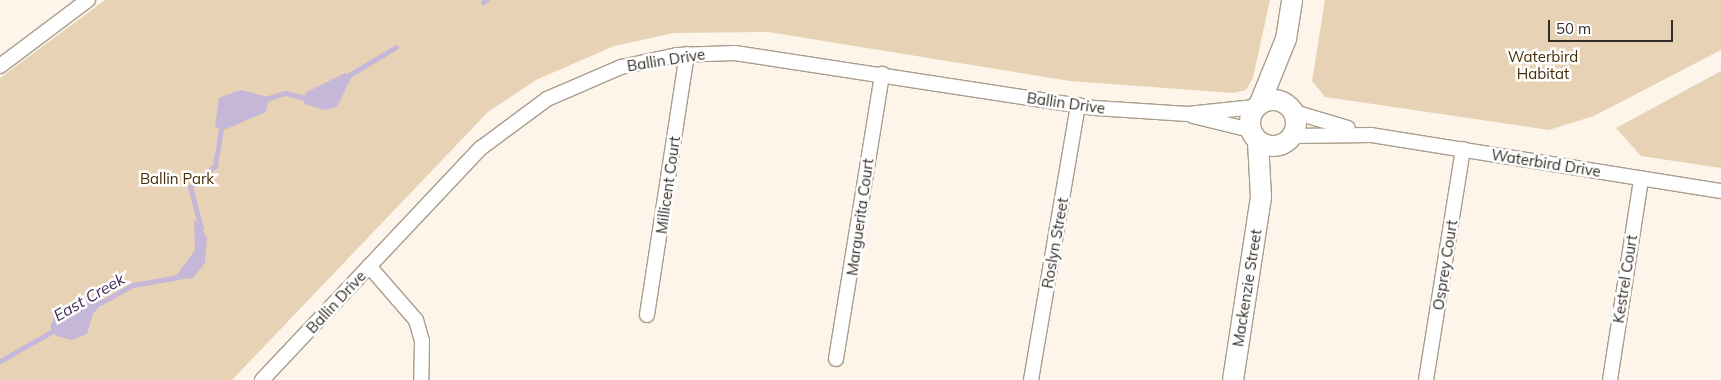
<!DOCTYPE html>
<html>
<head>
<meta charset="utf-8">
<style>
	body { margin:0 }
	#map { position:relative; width:1721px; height:380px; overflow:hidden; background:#fef5ea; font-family:Mulish,sans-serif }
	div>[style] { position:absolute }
	.green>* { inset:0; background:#e8d2b5 }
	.water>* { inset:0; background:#c4b7d8 }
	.stream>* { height:5px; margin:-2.5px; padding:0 2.5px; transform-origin:2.5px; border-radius:2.5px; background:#c4b7d8 }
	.roads { filter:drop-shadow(1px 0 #aa9d8c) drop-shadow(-1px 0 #aa9d8c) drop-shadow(0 1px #aa9d8c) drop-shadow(0 -1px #aa9d8c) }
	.minor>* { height:14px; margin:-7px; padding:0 7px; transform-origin:7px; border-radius:7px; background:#fff }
	.secondary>* { height:20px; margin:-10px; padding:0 10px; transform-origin:10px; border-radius:10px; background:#fff }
	.secondary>.ring { margin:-10px; padding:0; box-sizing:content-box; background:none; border:20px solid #fff; border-radius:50% }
	span { translate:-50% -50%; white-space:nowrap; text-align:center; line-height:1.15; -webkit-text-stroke:5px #fff; paint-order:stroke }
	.park-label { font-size:15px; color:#452d06 }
	.street-label { font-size:15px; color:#312c25 }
	.water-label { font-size:16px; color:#3f2a56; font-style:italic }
	.scale { position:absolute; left:1548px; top:20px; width:125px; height:22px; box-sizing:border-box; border:2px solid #312c25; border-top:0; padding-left:6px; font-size:15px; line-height:18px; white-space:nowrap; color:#312c25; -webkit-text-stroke:4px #fff; paint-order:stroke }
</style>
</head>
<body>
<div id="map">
	<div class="green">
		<i style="clip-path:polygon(105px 0,1270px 0,1253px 78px,1246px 90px,1233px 93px,1070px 81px,768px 32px,674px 33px,614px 46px,536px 80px,488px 112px,232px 380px,0 380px,0 78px)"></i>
		<i style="clip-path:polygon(1325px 0,1721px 0,1721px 50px,1594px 116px,1549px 130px,1325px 97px,1312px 81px)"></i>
		<i style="clip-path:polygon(1721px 71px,1721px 168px,1641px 156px,1616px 128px)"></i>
	</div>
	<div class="water">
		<i style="clip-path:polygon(345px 73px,351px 78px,337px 107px,325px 110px,304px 104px,305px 93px)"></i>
		<i style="clip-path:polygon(240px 90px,269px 97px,266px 112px,226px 129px,215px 127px,219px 98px)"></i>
		<i style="clip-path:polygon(194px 219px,207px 237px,205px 263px,193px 278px,173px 280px,195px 250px)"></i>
		<i style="clip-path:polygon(82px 296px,105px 300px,93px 314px,87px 334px,72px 340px,56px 336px,50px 327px,58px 309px)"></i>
	</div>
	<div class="stream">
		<i style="left:483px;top:2px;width:4px;rotate:-34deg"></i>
		<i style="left:346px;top:77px;width:58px;rotate:-31deg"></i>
		<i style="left:262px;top:100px;width:24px;rotate:-17deg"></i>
		<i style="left:285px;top:93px;width:25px;rotate:14deg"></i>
		<i style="left:201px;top:228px;width:42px;rotate:-105deg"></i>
		<i style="left:190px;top:187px;width:33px;rotate:-40deg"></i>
		<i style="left:215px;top:166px;width:44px;rotate:-80.8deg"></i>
		<i style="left:100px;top:303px;width:38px;rotate:-29deg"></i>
		<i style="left:133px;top:285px;width:46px;rotate:-10.1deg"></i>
		<i style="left:0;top:361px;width:67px;rotate:-29.6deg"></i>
	</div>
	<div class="roads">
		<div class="minor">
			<i style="left:0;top:66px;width:110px;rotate:-36.9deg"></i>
			<i style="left:1294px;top:112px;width:56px;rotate:16.5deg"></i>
			<i style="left:1193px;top:116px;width:59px;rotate:13.8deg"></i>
			<i style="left:1292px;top:136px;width:79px;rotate:-0.7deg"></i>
			<i style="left:1371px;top:135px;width:354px;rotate:9.1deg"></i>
			<i style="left:369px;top:266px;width:72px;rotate:49deg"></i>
			<i style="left:416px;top:320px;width:22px;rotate:74deg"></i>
			<i style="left:422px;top:341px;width:39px;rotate:91deg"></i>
			<i style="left:647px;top:315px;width:264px;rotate:-81.3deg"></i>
			<i style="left:836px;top:359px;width:289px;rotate:-80.8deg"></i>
			<i style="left:262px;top:380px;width:319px;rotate:-46.7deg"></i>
			<i style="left:481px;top:148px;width:82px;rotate:-36.6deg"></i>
			<i style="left:547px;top:99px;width:81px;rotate:-23.4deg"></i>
			<i style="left:621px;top:67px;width:57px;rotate:-12.1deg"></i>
			<i style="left:677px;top:55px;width:58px;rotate:-2deg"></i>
			<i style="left:735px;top:53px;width:364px;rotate:8.7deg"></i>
			<i style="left:1095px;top:108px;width:93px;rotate:3.7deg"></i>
			<i style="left:1188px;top:114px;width:67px;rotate:-6deg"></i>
			<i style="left:1031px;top:380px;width:279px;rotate:-80.3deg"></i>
			<i style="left:1426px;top:380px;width:234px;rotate:-80.9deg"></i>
			<i style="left:1610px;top:380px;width:203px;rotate:-81.2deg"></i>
		</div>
		<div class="secondary">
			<i class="ring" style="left:1250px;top:100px;width:26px;height:26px"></i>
			<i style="left:1260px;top:103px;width:69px;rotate:-67.9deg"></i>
			<i style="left:1286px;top:39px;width:39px;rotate:-81deg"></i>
			<i style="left:1233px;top:380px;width:185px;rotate:-81.3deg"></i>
			<i style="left:1261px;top:197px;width:56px;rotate:-93.1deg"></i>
		</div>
	</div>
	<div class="park-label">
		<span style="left:1543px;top:65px">Waterbird<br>Habitat</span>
		<span style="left:177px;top:179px">Ballin Park</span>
	</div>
	<div class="street-label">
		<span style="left:666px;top:60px;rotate:-9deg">Ballin Drive</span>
		<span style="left:1066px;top:103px;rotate:8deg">Ballin Drive</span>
		<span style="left:1546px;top:163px;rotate:9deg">Waterbird Drive</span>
		<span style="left:668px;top:185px;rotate:-82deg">Millicent Court</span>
		<span style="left:860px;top:217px;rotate:-82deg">Marguerita Court</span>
		<span style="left:1055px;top:243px;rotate:-80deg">Roslyn Street</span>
		<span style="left:1445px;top:265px;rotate:-81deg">Osprey Court</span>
		<span style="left:1625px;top:279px;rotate:-81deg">Kestrel Court</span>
		<span style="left:1247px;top:288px;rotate:-81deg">Mackenzie Street</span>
		<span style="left:336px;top:302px;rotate:-47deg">Ballin Drive</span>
	</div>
	<div class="water-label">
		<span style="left:89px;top:297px;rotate:-30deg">East Creek</span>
	</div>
	<div class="scale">50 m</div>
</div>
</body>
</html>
